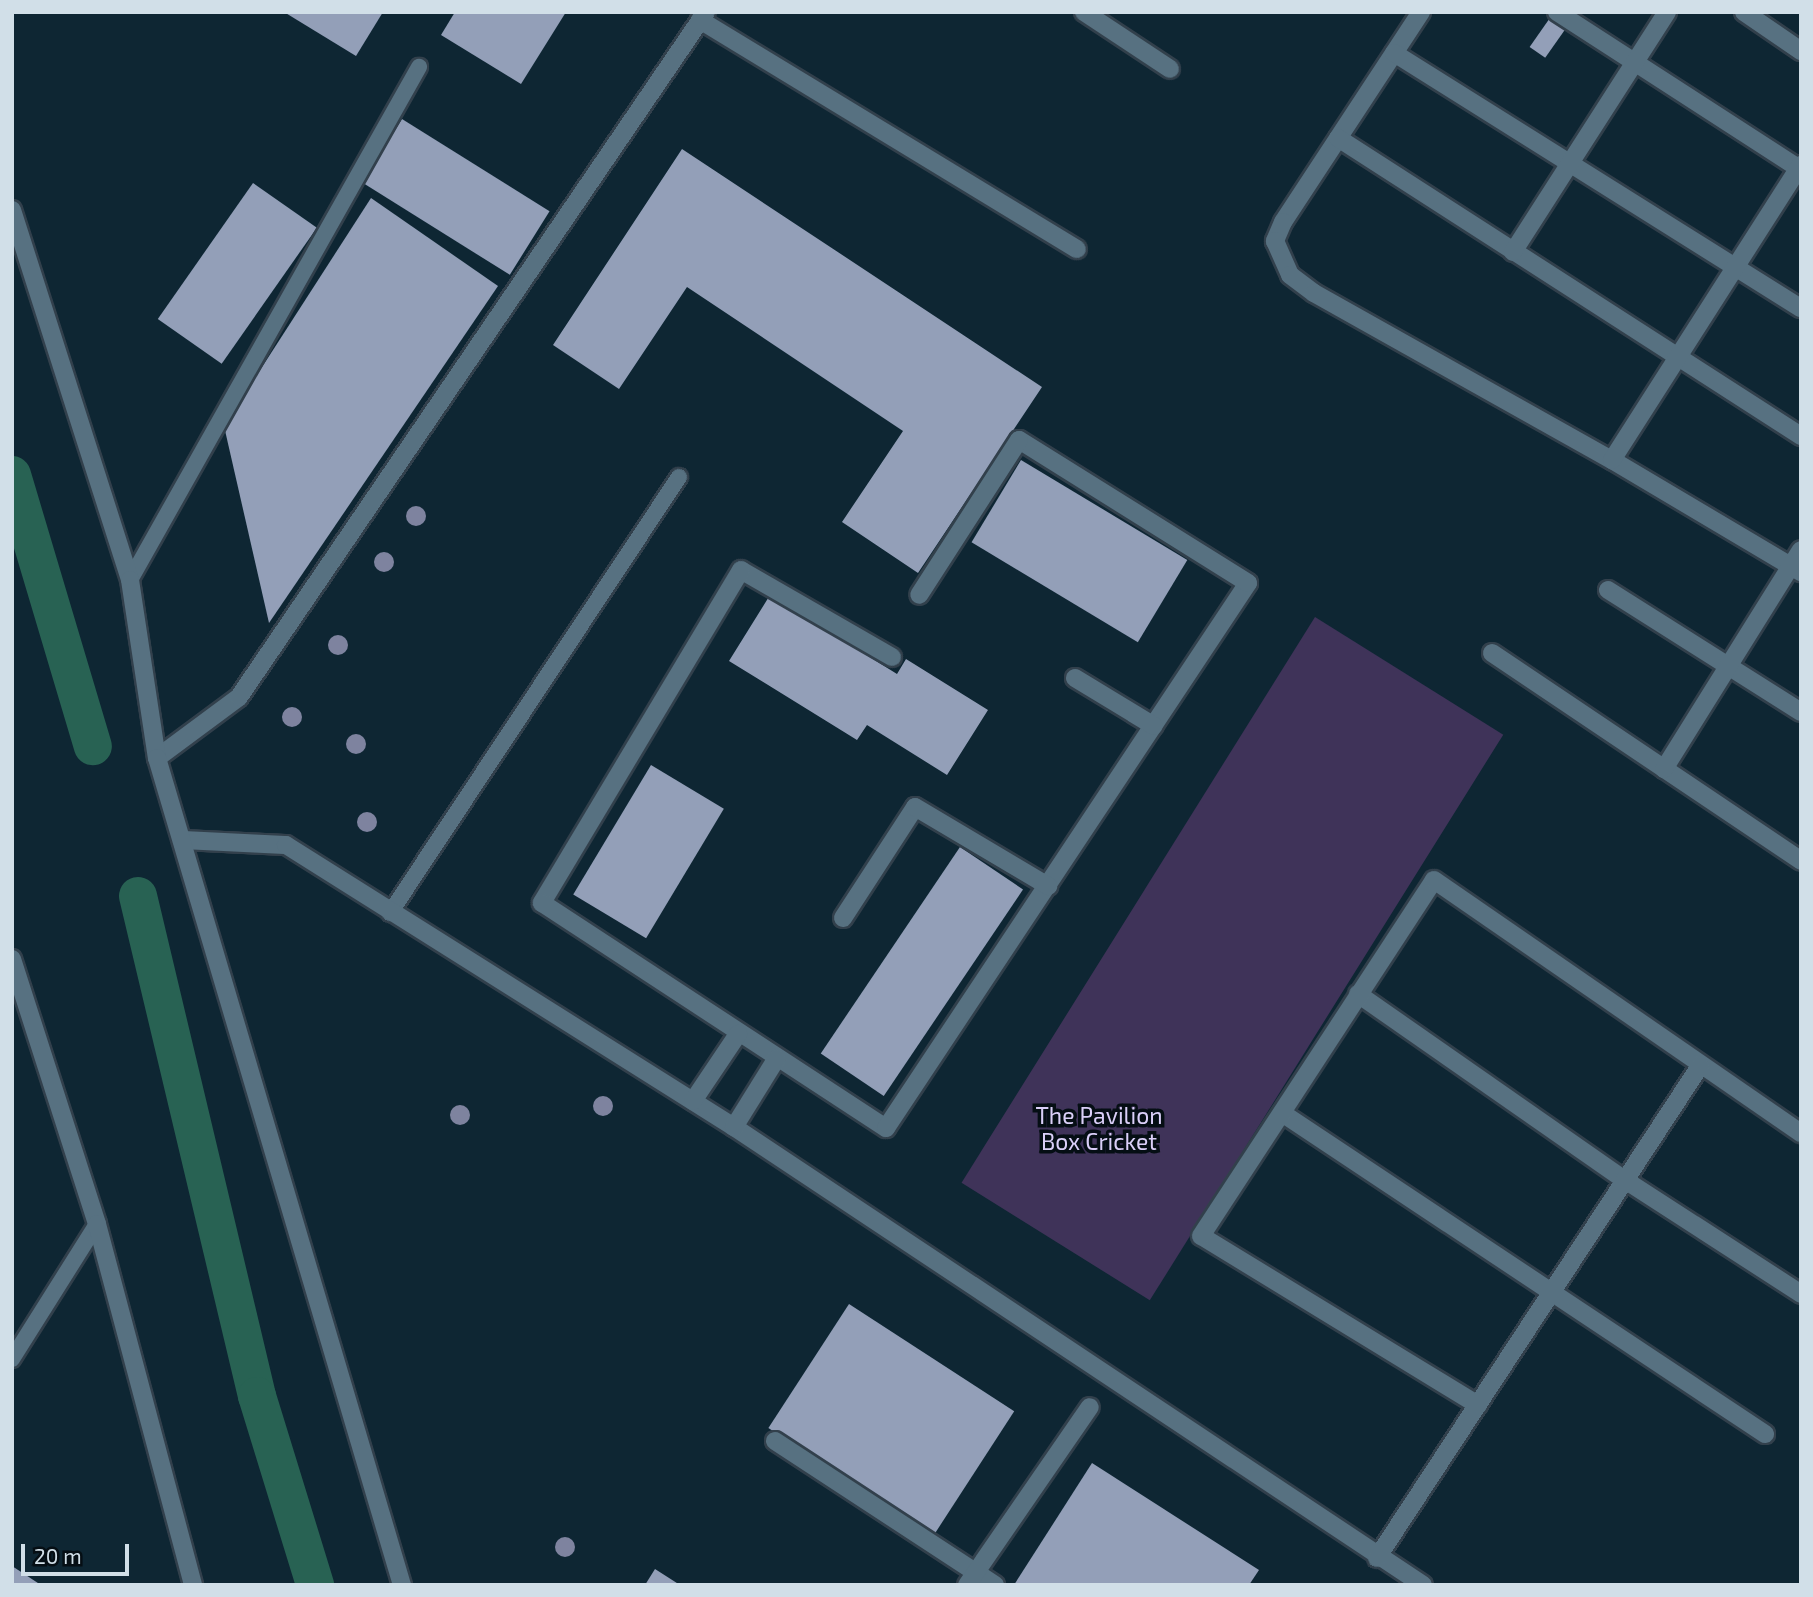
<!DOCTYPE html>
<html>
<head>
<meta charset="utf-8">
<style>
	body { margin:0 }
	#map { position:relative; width:1813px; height:1597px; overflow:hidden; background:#0e2633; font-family:"Exo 2",sans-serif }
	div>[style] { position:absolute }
	.green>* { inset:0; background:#3f3359; transform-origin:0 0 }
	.canal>* { height:38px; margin:-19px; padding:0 19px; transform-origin:19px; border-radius:19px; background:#286253 }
	.building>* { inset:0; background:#939fb8; transform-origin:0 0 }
	.roads { filter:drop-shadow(2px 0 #32404c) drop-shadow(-2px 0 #32404c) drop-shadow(0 2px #32404c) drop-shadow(0 -2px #32404c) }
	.service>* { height:16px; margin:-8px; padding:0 8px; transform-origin:8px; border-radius:8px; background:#577181 }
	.minor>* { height:18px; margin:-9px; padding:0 9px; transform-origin:9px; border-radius:9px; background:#577181 }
	.tertiary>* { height:18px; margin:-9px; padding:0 9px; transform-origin:9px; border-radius:9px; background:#577181 }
	.trees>* { width:20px; height:20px; margin:-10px; border-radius:50%; background:#7e839f }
	span { translate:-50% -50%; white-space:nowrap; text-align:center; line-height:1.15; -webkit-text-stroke:7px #050e14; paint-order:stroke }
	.park-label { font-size:23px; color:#dacff8 }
	.frame { position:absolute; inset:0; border:14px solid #d1dfe8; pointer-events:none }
	.scale { position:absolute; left:21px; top:1544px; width:108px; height:32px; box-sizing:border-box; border:4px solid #d1dfe8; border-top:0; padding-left:9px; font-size:21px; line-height:24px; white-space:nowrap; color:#d1dfe8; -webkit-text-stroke:5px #050e14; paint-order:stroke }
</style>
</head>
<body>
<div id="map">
	<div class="green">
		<i style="left:1315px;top:617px;width:222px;height:667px;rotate:32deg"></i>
	</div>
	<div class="canal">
		<i style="left:12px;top:475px;width:283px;rotate:73.4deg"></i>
		<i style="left:138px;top:896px;width:514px;rotate:76.61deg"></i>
		<i style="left:257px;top:1396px;width:198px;rotate:72.9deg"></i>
	</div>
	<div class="building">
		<i style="clip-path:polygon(284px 12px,383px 12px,356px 56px)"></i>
		<i style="clip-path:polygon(455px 12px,566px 12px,521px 84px,441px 35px)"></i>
		<i style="left:1552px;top:15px;width:19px;height:39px;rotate:35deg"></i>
		<i style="left:402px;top:119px;width:174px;height:75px;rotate:32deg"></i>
		<i style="clip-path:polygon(682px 149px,1042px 387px,918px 573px,842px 522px,903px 431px,687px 287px,619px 389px,553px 345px)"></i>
		<i style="left:253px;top:183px;width:78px;height:166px;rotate:35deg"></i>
		<i style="clip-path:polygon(371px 198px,498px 286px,269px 623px,224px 426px)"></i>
		<i style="left:1021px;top:460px;width:194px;height:96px;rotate:31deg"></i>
		<i style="clip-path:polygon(770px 595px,897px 674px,906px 659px,988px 710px,947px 775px,867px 725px,857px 740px,729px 661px)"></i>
		<i style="left:651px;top:765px;width:85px;height:151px;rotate:31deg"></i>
		<i style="left:960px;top:847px;width:76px;height:249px;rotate:34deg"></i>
		<i style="left:849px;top:1304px;width:197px;height:148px;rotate:33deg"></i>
		<i style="clip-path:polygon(1092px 1463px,1259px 1570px,1249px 1585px,1014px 1585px)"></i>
		<i style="clip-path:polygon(12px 1566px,41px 1585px,12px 1585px)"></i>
		<i style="clip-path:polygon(655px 1569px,680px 1585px,645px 1585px)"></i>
	</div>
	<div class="roads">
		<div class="service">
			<i style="left:130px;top:580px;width:589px;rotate:-60.61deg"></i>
			<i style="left:390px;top:913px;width:523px;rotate:-56.46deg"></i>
			<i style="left:12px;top:1359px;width:160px;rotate:-57.8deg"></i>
		</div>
		<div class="minor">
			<i style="left:1084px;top:12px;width:103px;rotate:33.5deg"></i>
			<i style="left:1421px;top:12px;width:251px;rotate:123.3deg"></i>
			<i style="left:1283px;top:222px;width:21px;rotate:113deg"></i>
			<i style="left:1275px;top:241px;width:37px;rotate:66deg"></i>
			<i style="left:1290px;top:275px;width:30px;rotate:37deg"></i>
			<i style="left:1314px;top:293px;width:342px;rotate:29.3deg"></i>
			<i style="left:1612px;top:460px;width:220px;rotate:30.7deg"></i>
			<i style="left:1557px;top:12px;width:291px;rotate:32.9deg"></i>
			<i style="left:1744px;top:12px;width:69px;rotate:34.4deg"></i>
			<i style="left:700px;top:20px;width:441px;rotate:31.3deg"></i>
			<i style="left:1394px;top:53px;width:480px;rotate:32.1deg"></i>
			<i style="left:1338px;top:138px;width:551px;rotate:32.77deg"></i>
			<i style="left:1513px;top:252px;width:285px;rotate:-57.3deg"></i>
			<i style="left:1612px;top:460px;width:350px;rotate:-57.4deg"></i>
			<i style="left:1608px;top:590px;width:228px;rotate:32.3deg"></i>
			<i style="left:1492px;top:653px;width:372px;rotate:33.9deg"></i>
			<i style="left:892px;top:657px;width:174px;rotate:-150.1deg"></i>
			<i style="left:741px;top:570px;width:388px;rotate:120.9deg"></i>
			<i style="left:542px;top:903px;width:411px;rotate:33.2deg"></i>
			<i style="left:886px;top:1128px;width:654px;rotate:-56.41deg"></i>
			<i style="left:1248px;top:583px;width:270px;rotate:-148deg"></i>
			<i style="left:1019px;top:440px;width:184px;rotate:122.8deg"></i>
			<i style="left:1075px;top:678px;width:92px;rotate:31.3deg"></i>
			<i style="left:157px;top:758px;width:102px;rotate:-36.6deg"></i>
			<i style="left:239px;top:697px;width:829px;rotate:-55.72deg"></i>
			<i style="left:1664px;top:769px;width:258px;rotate:-58deg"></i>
			<i style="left:182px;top:840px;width:104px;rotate:2.8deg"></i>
			<i style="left:286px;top:845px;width:529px;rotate:32.19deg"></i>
			<i style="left:734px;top:1127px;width:827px;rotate:33.61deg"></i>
			<i style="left:843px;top:918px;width:132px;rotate:-57deg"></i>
			<i style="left:915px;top:807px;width:155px;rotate:30.7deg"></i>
			<i style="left:1358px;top:994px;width:325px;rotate:34.9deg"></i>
			<i style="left:1625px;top:1180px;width:210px;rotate:32.9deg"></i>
			<i style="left:693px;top:1101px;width:81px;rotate:-56.1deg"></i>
			<i style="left:1282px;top:1113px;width:580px;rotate:33.61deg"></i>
			<i style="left:734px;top:1127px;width:81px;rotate:-58.1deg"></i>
			<i style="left:1478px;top:1405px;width:324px;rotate:-148.6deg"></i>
			<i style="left:1201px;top:1236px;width:425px;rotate:-56.8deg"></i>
			<i style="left:1434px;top:880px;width:446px;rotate:34.6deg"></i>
			<i style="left:775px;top:1441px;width:263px;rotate:33.2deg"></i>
			<i style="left:1377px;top:1558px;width:589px;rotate:-56.71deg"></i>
			<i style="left:967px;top:1585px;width:216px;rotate:-55.4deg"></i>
		</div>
		<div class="tertiary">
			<i style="left:12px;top:210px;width:388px;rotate:72.3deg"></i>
			<i style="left:130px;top:580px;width:180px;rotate:81.4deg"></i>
			<i style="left:157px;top:758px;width:863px;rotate:73.5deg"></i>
			<i style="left:12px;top:959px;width:278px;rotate:72.2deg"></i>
			<i style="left:97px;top:1224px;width:374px;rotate:75.1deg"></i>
		</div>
	</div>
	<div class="trees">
		<i style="left:416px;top:516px"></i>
		<i style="left:384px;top:562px"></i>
		<i style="left:338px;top:645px"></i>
		<i style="left:292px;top:717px"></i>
		<i style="left:356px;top:744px"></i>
		<i style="left:367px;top:822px"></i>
		<i style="left:603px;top:1106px"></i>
		<i style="left:460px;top:1115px"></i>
		<i style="left:565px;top:1547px"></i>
	</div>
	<div class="park-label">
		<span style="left:1099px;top:1128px">The Pavilion<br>Box Cricket</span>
	</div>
	<div class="frame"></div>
	<div class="scale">20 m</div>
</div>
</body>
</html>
